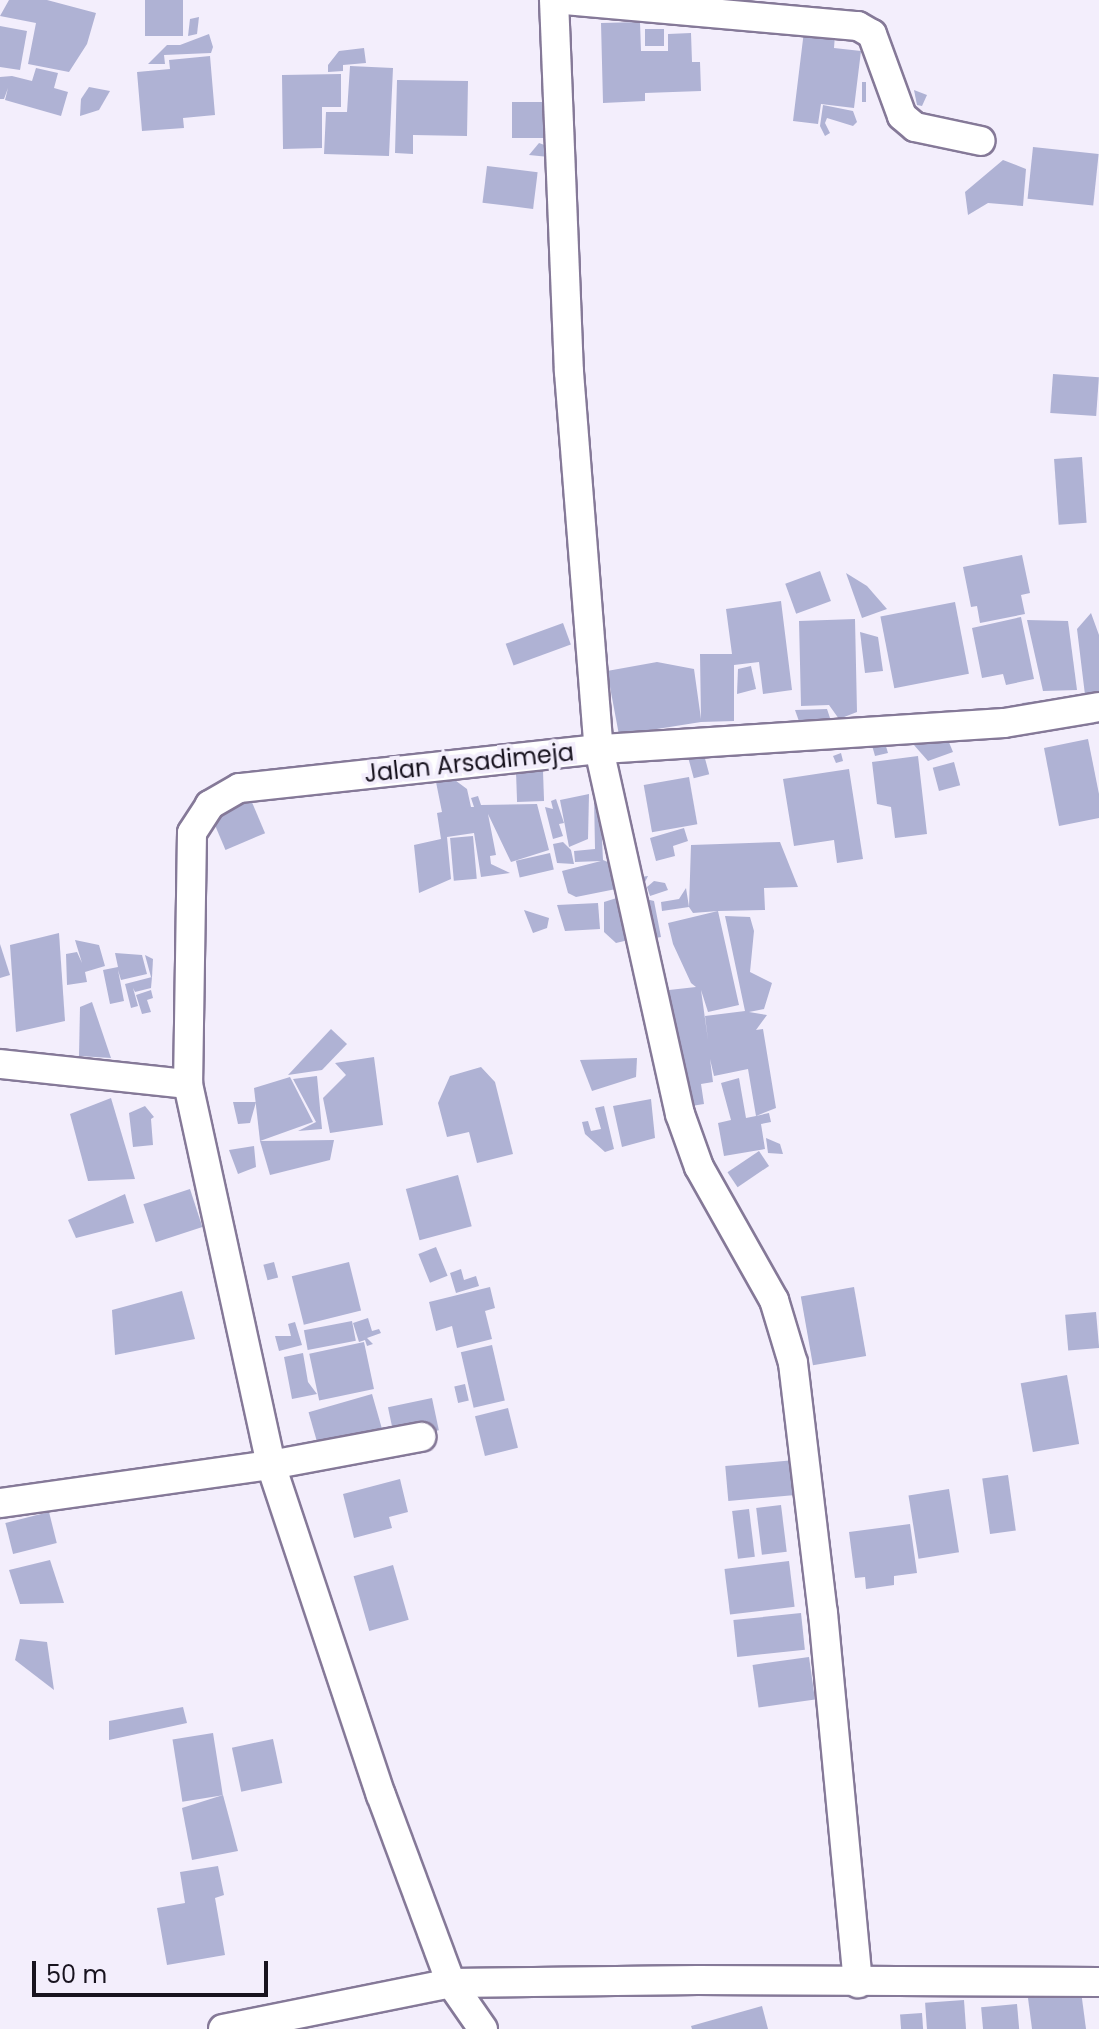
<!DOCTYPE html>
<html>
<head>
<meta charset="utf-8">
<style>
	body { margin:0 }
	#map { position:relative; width:1099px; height:2029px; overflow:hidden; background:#f3eefc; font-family:Poppins,sans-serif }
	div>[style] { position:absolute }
	.building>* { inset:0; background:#afb2d4; transform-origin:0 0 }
	.roads { filter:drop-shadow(2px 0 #857998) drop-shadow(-2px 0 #857998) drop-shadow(0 2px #857998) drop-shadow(0 -2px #857998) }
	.street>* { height:28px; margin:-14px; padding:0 14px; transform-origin:14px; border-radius:14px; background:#fff }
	span { translate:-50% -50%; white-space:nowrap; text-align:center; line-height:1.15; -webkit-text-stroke:8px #f3eefc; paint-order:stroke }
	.street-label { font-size:24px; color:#18131f }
	.scale { position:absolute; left:32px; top:1961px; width:236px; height:36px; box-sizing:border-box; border:4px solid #18131f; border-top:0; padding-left:10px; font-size:24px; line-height:28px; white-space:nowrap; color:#18131f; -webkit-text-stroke:6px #f3eefc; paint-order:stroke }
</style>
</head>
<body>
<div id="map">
	<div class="building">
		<i style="clip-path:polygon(9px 0,47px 0,96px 13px,87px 44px,69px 72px,28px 64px,36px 23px,0 16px)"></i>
		<i style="left:145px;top:0;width:38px;height:36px"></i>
		<i style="clip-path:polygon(199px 17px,197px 34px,188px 36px,190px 19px)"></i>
		<i style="clip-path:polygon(640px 22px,641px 51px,668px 51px,668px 34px,691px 33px,692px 62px,700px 62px,701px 91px,645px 93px,645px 101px,603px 103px,601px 23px)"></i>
		<i style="clip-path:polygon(0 26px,27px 31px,20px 70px,0 67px)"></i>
		<i style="left:645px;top:29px;width:19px;height:17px"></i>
		<i style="clip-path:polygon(804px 31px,835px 35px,834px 48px,861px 51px,854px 108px,821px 104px,818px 124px,793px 121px)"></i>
		<i style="clip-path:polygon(209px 34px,213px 47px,211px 53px,164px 55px,165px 64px,148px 64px,167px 45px,180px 45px)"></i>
		<i style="clip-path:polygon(364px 48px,366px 63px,343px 65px,343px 71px,328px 72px,328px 65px,339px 51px)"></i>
		<i style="clip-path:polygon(210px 56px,215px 115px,183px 118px,184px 128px,142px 131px,137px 72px,170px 69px,169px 60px)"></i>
		<i style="clip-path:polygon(350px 66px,393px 68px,389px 156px,324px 154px,326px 112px,347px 112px)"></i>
		<i style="clip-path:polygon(36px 68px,58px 73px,54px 88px,68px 92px,61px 116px,5px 100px,8px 88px,4px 99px,0 99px,0 77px,12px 76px,32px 81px)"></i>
		<i style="clip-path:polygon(341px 74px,341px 107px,322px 107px,322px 148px,283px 149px,282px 75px)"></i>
		<i style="clip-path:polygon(397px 80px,468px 81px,467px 136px,413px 135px,413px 154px,395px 153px)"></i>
		<i style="left:862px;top:82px;width:4px;height:20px"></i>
		<i style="clip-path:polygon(89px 87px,110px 91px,99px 110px,80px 116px,81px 99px)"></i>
		<i style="clip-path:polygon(914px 90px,927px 95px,922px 106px,917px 105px)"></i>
		<i style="left:550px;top:102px;width:36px;height:38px;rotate:90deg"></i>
		<i style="clip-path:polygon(823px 105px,853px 111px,857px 122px,853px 126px,827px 118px,825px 123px,830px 133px,825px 136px,820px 126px)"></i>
		<i style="clip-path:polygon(539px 143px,550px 147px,549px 157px,529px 155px)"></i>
		<i style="left:1033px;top:147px;width:66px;height:52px;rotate:6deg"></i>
		<i style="clip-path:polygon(1003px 160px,1026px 169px,1023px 206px,988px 203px,968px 215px,965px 192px)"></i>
		<i style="left:487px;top:166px;width:51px;height:37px;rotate:7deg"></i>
		<i style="left:1053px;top:374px;width:46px;height:39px;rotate:4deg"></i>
		<i style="left:1082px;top:457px;width:66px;height:28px;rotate:86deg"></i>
		<i style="clip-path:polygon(1022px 555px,1030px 593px,1021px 595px,1025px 614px,980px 623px,977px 606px,971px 607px,963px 567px)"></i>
		<i style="left:820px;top:571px;width:32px;height:37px;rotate:70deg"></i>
		<i style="clip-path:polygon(846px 573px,867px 586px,887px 609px,862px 618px)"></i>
		<i style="clip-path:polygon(781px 601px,792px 690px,763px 694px,759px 662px,734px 665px,734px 721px,701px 722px,619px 735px,607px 671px,657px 662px,694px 669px,701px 719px,700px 654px,732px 654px,726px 609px)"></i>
		<i style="left:955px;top:602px;width:73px;height:76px;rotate:79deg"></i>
		<i style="clip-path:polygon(1091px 613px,1099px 635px,1099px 701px,1033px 714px,1022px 703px,1085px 695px,1077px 629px)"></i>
		<i style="clip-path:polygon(1021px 617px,1034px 679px,1006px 685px,1003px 674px,982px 678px,972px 628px)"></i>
		<i style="clip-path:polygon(855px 619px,857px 712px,839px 719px,829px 705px,801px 706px,799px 621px)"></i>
		<i style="clip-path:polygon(1027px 620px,1068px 621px,1077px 690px,1043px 691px)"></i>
		<i style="left:563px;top:623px;width:23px;height:61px;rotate:70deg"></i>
		<i style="clip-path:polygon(860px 632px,878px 637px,883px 671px,865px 673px)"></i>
		<i style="clip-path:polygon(751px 666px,756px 689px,737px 694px,738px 669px)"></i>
		<i style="clip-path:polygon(827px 709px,830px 718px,801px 727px,795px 710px)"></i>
		<i style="clip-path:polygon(946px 735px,953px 752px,928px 761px,906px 736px)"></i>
		<i style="clip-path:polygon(870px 738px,885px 743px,888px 753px,875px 756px)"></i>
		<i style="clip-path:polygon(1088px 739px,1099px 794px,1099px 818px,1059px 826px,1044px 748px)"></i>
		<i style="left:703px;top:751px;width:24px;height:16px;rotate:75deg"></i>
		<i style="clip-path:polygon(841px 753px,843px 761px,836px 763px,833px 756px)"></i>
		<i style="clip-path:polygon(918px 756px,927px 834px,895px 838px,891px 807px,877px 804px,872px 762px)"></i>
		<i style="left:954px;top:762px;width:24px;height:22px;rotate:75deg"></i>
		<i style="clip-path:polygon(849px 769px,863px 859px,837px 863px,834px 840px,794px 846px,783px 779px)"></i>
		<i style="left:543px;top:771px;width:30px;height:27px;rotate:88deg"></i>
		<i style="clip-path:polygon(448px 775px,467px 789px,471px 807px,474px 807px,471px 798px,478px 796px,481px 805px,537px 804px,549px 850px,511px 862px,488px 814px,496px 855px,490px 856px,491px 864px,510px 873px,481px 877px,474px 833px,447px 837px,451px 879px,419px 893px,414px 845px,441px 839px,437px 813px,442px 812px,436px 782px)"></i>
		<i style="left:689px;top:777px;width:48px;height:46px;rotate:80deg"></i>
		<i style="clip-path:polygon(589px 794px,588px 839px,569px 847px,560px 800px)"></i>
		<i style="clip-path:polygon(594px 796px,600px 799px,603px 860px,610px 863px,616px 889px,576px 897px,568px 893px,562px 871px,601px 861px,575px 862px,574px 851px,595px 849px)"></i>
		<i style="clip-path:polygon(556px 799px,564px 823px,559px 824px,563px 836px,553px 839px,545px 807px,553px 809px,551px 801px)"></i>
		<i style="left:251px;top:800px;width:36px;height:43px;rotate:67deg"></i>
		<i style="clip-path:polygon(684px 828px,688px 841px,673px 846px,675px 856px,656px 861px,650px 838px)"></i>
		<i style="left:473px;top:836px;width:43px;height:23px;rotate:85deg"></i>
		<i style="clip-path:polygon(563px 842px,571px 850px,574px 864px,557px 863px,553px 844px)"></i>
		<i style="clip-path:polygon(780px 842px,798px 887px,764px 888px,765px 910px,718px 911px,739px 1005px,708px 1012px,701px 990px,708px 1040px,705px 1016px,745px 1011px,725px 916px,750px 917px,754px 931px,750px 972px,772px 983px,764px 1009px,749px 1012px,767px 1015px,756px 1030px,763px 1029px,776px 1108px,756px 1116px,769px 1113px,771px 1122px,761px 1124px,765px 1149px,724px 1156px,718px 1123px,731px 1120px,721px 1083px,739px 1078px,746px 1118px,756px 1116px,748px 1069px,714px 1076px,710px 1059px,713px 1082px,701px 1084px,704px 1104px,685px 1107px,669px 990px,696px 987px,691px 983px,673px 944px,668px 923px,718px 911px,693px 913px,689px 907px,691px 845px)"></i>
		<i style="left:550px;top:853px;width:17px;height:35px;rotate:77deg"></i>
		<i style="clip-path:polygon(648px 876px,643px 886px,646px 899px,654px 901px,661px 937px,645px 940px,633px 878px)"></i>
		<i style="clip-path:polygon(654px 881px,665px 883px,668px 890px,650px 896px,647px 887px)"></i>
		<i style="clip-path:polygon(686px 888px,689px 907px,662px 911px,661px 902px,679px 899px)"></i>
		<i style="clip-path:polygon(623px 896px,641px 937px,616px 943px,604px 932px,604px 902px)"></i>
		<i style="clip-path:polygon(598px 903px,600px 929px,565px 931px,557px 905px)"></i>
		<i style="clip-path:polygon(524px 910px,549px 918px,547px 928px,533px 933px)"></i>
		<i style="clip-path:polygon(59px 933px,65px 1021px,16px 1032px,10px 945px)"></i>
		<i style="clip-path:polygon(75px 940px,99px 945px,105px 966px,85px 972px,87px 982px,67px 985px,66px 954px,77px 952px,82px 963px)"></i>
		<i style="clip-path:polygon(0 944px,10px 975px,0 978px)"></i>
		<i style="clip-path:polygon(115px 953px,142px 955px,147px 974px,121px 980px,118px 970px,124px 1001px,110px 1004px,103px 970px,118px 967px)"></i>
		<i style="clip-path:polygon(145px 955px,153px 959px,152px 977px,151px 977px)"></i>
		<i style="clip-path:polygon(152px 977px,151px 988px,135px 992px,133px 988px,138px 1006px,131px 1008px,125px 984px)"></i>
		<i style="clip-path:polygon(151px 990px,153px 998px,147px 1000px,151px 1012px,142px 1014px,136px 995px)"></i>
		<i style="clip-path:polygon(92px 1002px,111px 1058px,79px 1056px,80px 1007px)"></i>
		<i style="clip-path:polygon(331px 1029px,347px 1044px,322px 1070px,288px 1075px)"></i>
		<i style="clip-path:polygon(374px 1057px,383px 1125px,330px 1133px,323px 1098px,346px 1075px,335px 1063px)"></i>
		<i style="clip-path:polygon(637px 1058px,636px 1077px,592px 1091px,580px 1060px)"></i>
		<i style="clip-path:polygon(481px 1067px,495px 1082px,513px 1154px,477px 1163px,469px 1132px,447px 1137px,438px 1103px,450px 1076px)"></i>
		<i style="clip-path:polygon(317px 1076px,322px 1129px,298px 1131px,316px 1122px,293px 1079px)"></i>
		<i style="clip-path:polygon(290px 1077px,313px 1122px,260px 1141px,254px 1088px)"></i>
		<i style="clip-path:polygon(111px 1098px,135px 1179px,88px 1181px,70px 1114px)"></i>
		<i style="clip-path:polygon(651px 1099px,655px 1138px,622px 1147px,613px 1106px)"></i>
		<i style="clip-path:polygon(233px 1102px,256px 1102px,250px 1123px,238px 1124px)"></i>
		<i style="clip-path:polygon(145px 1106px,154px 1117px,151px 1119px,153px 1145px,133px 1147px,129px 1113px)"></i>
		<i style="clip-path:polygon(604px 1106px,614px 1149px,605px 1152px,585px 1134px,582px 1122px,588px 1121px,591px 1131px,601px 1129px,595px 1108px)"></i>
		<i style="clip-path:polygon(766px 1138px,780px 1144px,783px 1154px,768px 1153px)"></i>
		<i style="clip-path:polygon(334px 1140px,330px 1160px,270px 1175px,260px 1141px)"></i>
		<i style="clip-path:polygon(254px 1146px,256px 1167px,238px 1174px,229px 1150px)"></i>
		<i style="left:759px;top:1151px;width:18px;height:38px;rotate:56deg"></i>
		<i style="left:458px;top:1175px;width:53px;height:54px;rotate:75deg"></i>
		<i style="left:190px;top:1189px;width:40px;height:49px;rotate:72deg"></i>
		<i style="clip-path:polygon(125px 1194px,134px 1223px,76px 1238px,68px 1220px)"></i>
		<i style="left:436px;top:1247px;width:31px;height:19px;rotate:68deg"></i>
		<i style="left:274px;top:1262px;width:16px;height:11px;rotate:75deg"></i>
		<i style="left:349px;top:1262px;width:50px;height:59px;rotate:76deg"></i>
		<i style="clip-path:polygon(461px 1269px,464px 1280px,476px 1276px,479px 1286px,456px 1293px,450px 1273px)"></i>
		<i style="clip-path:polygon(490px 1287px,495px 1308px,485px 1311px,492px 1339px,457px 1348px,452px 1326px,436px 1331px,429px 1302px)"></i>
		<i style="left:854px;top:1287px;width:70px;height:54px;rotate:80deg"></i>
		<i style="clip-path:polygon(182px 1291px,195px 1339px,115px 1355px,112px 1310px)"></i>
		<i style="left:1096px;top:1312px;width:36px;height:31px;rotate:85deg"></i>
		<i style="clip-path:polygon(368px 1318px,372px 1331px,379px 1329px,381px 1333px,367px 1338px,373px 1344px,367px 1346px,365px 1340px,359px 1342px,353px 1323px)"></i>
		<i style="left:352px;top:1321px;width:20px;height:49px;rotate:79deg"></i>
		<i style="clip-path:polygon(295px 1322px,302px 1345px,279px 1351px,275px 1336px,291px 1336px,288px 1324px)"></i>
		<i style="left:364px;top:1342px;width:48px;height:56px;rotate:78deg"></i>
		<i style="left:492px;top:1345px;width:57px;height:32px;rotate:77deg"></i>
		<i style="clip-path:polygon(303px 1353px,308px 1382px,317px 1394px,292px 1399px,284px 1357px)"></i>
		<i style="left:1067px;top:1375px;width:70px;height:47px;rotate:80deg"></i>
		<i style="left:465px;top:1384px;width:17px;height:11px;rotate:77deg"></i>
		<i style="left:372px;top:1394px;width:45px;height:66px;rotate:74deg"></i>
		<i style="left:432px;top:1398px;width:33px;height:45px;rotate:78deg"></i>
		<i style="left:508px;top:1408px;width:41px;height:34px;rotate:76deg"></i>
		<i style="left:795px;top:1460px;width:35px;height:70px;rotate:85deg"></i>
		<i style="left:1008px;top:1475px;width:56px;height:26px;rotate:82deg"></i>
		<i style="clip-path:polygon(400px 1479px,408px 1512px,389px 1517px,392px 1528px,354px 1538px,343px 1494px)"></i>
		<i style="left:949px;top:1489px;width:64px;height:41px;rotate:81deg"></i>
		<i style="left:781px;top:1505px;width:47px;height:25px;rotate:83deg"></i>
		<i style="left:749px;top:1509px;width:48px;height:17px;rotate:83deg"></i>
		<i style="left:49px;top:1512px;width:32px;height:45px;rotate:76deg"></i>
		<i style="clip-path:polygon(910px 1524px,917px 1573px,894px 1576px,894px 1585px,866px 1589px,865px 1577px,855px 1578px,849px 1532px)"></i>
		<i style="clip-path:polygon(50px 1560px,64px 1603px,20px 1604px,9px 1570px)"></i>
		<i style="left:789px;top:1561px;width:46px;height:65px;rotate:83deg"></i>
		<i style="left:393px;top:1565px;width:57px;height:41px;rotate:74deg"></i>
		<i style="left:801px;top:1613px;width:37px;height:68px;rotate:84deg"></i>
		<i style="clip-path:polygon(20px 1639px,47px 1642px,54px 1690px,15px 1660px)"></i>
		<i style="left:809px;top:1657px;width:43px;height:57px;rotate:82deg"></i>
		<i style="clip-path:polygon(183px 1707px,187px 1723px,109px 1740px,109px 1721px)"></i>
		<i style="left:213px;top:1733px;width:63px;height:41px;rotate:81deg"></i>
		<i style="left:273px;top:1739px;width:45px;height:42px;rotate:78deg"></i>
		<i style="clip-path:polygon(223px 1795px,238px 1851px,192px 1860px,182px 1808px)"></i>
		<i style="clip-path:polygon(218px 1866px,224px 1895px,215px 1898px,225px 1955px,167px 1965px,157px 1908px,185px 1903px,180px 1872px)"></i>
		<i style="clip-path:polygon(1081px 1991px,1086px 2029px,1032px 2029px,1028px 1998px)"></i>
		<i style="left:964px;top:2000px;width:29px;height:39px;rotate:86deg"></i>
		<i style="left:1017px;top:2004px;width:25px;height:36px;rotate:85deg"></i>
		<i style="clip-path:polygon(762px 2006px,768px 2029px,692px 2029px,691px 2026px)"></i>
		<i style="left:922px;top:2013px;width:16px;height:22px;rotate:86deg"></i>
	</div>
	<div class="roads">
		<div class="street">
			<i style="left:554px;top:0;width:372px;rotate:87.7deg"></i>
			<i style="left:569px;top:372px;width:378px;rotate:85.5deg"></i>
			<i style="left:599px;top:749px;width:374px;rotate:77.5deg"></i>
			<i style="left:680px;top:1114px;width:56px;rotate:70.3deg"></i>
			<i style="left:699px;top:1167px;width:153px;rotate:60.6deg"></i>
			<i style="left:774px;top:1300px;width:66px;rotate:73.2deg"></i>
			<i style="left:793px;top:1363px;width:252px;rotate:83.2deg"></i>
			<i style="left:823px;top:1613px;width:372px;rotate:84.6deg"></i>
			<i style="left:565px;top:0;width:294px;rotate:5.1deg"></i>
			<i style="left:858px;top:26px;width:16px;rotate:30deg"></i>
			<i style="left:872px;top:34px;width:87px;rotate:69.9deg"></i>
			<i style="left:902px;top:116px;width:17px;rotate:40deg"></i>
			<i style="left:915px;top:127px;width:67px;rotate:12deg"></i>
			<i style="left:1099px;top:707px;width:96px;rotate:170.4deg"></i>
			<i style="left:1004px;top:723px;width:406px;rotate:176.3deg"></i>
			<i style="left:599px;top:749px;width:362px;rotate:173.8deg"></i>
			<i style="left:239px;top:788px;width:34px;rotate:150deg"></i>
			<i style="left:210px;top:805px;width:33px;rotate:123deg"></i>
			<i style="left:192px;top:833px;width:251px;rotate:90.9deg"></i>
			<i style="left:188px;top:1084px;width:390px;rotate:77.7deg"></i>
			<i style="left:271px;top:1465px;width:348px;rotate:71.6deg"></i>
			<i style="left:381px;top:1795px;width:201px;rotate:69.6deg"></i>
			<i style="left:451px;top:1983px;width:247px;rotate:-0.7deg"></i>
			<i style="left:698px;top:1980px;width:401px;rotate:0.3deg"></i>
			<i style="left:0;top:1064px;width:189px;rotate:6.1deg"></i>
			<i style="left:0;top:1503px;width:274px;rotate:-8deg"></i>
			<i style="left:271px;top:1465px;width:153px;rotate:-10.6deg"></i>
			<i style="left:223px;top:2029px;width:233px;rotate:-11.4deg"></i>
			<i style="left:451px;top:1983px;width:56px;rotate:55.2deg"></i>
		</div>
	</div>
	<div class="street-label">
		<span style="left:469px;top:763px;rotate:-6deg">Jalan Arsadimeja</span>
	</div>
	<div class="scale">50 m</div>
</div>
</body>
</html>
